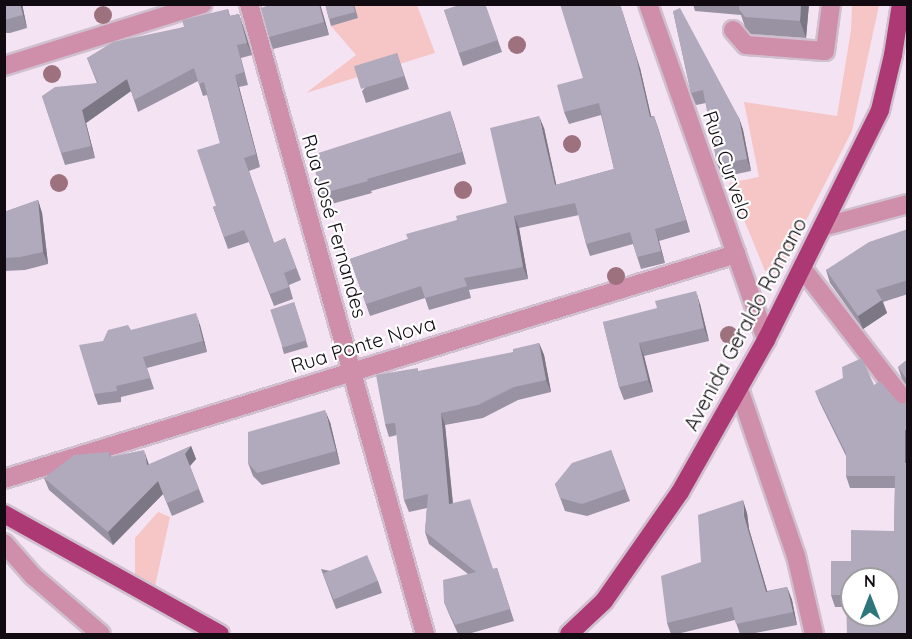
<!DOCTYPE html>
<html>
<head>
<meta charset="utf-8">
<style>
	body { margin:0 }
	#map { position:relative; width:912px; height:639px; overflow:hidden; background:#f4e3f3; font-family:Quicksand,sans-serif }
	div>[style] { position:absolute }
	.green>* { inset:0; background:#f6c5c5 }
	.roads { filter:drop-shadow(2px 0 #d0c0cf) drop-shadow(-2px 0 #d0c0cf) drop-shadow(0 2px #d0c0cf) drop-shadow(0 -2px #d0c0cf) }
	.minor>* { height:18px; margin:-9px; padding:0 9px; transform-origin:9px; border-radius:9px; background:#cf8ea9 }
	.major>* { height:18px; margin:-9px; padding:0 9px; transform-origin:9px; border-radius:9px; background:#ad3974 }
	.trees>* { width:18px; height:18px; margin:-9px; border-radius:50%; background:#9d717d }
	.wall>* { inset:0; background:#9892a3 }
	.shaded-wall>* { inset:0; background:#7c7784 }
	.building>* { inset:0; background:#b1aabd; transform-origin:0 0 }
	span { translate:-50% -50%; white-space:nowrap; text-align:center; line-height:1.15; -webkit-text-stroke:4.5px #fff; paint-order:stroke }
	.street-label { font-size:20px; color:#110b11 }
	.frame { position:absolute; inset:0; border:6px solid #110b11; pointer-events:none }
	.north { position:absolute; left:840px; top:567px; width:60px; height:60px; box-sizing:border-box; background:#fff; border:2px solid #a09da0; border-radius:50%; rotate:0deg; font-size:16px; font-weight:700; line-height:24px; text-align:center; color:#110b11 }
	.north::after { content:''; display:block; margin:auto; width:21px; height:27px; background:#2d777c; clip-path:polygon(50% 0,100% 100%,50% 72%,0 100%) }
</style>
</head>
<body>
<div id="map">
	<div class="green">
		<i style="clip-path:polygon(354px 5px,417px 5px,435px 53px,306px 93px,356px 55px,331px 26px,357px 18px)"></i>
		<i style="clip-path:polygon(852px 5px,879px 5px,852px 131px,779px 273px,765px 271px,729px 183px,759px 177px,744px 102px,837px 116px,851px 30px)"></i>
		<i style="clip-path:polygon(158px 512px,170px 517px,154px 591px,135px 577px,135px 538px)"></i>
	</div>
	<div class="roads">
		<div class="minor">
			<i style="left:249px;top:4px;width:654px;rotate:74.39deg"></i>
			<i style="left:648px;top:4px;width:356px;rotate:70.6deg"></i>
			<i style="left:733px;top:30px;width:20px;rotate:49deg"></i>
			<i style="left:746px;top:45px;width:79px;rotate:4.3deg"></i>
			<i style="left:825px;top:51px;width:47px;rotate:-82.7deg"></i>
			<i style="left:4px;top:66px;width:208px;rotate:-17.3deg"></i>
			<i style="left:822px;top:227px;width:89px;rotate:-15deg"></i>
			<i style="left:802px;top:268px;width:173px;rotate:52.3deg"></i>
			<i style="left:739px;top:389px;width:176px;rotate:71.2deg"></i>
			<i style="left:796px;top:556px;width:80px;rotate:77deg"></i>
			<i style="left:4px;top:479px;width:766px;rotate:-17.09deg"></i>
			<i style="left:4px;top:543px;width:44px;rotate:48.7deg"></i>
			<i style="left:33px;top:576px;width:89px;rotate:40.5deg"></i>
		</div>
		<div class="major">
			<i style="left:4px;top:514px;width:247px;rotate:29.1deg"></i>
			<i style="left:569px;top:634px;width:48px;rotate:-43.3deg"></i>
			<i style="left:604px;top:601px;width:133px;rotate:-55.1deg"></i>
			<i style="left:680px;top:492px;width:175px;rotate:-60.5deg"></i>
			<i style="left:766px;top:340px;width:257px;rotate:-63.6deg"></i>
			<i style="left:880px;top:110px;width:57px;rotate:-76.7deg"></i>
			<i style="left:893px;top:55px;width:52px;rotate:-81.1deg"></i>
		</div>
	</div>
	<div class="trees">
		<i style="left:103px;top:15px"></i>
		<i style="left:517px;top:45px"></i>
		<i style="left:52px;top:74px"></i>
		<i style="left:572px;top:144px"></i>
		<i style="left:59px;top:183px"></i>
		<i style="left:463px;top:190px"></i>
		<i style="left:616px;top:276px"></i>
		<i style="left:729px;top:335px"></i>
	</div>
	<div class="wall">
		<i style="clip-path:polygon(4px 4px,22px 4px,27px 28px,10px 33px,4px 33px)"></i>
		<i style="clip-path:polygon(320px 4px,329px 35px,273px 49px,269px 37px)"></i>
		<i style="clip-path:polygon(325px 4px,354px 4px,358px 18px,331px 26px)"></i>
		<i style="clip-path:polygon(485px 4px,502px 52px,463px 66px,444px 10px)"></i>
		<i style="clip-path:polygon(693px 4px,809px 4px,806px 38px,751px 34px,745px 27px,741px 15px,695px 11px)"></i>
		<i style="clip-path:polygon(228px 9px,230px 16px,239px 14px,252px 55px,241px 58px,248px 85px,239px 87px,260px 167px,249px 171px,274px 243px,285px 238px,301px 280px,289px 285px,293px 299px,274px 306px,249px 242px,228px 249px,213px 207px,216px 206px,220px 143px,207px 95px,203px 96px,198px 81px,138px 112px,131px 91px,86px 123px,95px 158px,65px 165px,42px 96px,97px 83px,87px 58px,184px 27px)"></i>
		<i style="clip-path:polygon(673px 11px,739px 118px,743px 130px,751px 171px,722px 177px,717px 164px,706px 103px,696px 105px,691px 93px)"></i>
		<i style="clip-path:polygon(397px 53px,409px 89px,366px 103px,362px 91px)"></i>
		<i style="clip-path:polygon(640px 68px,651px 116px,654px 116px,658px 128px,690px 232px,659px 241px,665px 263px,641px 269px,633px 244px,590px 256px,586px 244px,579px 215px,519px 228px,528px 279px,469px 290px,471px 298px,429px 310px,425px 298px,370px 316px,350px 259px,408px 239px,457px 220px,507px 203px,544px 128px,556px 185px,614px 169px,601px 115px,569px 124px,564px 112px)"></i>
		<i style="clip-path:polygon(450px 111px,466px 164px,371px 191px,372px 193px,324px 206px,320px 194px)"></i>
		<i style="clip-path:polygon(38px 200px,42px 213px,48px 264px,25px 270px,4px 271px,4px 212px)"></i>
		<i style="clip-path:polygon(908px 229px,908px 294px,883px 302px,887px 313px,863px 329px,830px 283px,826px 270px)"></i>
		<i style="clip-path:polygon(294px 302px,308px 347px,284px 354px,282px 347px)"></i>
		<i style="clip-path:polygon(700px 304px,709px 341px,644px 356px,653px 392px,624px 400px,619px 387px,603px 322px)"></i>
		<i style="clip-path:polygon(200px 325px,207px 352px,147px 368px,154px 389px,121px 397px,121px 402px,98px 405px,94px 394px,103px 341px,131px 330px)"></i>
		<i style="clip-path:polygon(539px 343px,544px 355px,551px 392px,518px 400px,483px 418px,445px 425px,453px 503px,493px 569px,497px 568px,514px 621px,468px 634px,458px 634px,449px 614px,444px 602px,468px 574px,429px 544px,425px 532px,427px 508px,409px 512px,404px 500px,397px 435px,389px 437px,385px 424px,513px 352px)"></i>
		<i style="clip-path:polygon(908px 359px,908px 387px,902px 379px,898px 367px)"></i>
		<i style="clip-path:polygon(874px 385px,899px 403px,908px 634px,846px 607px,835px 607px,831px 595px,851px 561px,894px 531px,895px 488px,850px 488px,846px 476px,846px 456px,820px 403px,815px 391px)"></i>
		<i style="clip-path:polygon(330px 422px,340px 464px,262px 485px,253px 476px,248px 463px)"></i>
		<i style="clip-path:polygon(191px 446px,196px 459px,190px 466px,204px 502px,172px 516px,163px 494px,113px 545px,49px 490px,44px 478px,109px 452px,111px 457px,148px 462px,149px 465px)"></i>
		<i style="clip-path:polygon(611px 450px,630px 501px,587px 516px,565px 511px,555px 484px)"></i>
		<i style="clip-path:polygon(747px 513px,749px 529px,767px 591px,787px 587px,792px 600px,797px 625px,750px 634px,740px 634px,735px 620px,677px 634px,671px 634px,667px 623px,701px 562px)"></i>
		<i style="clip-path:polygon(321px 569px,378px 581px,382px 593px,336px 609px)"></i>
	</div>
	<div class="shaded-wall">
		<i style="clip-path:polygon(20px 4px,22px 4px,27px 28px,23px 15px)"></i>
		<i style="clip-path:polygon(319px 4px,320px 4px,329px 35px,324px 22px)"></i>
		<i style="clip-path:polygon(620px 4px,640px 68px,654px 129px,650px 117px)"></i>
		<i style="clip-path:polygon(801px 4px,809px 4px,806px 38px,800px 21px)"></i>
		<i style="clip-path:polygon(239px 14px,243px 26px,252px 55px,247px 43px)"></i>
		<i style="clip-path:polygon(235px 75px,239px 87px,260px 167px,256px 154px)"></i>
		<i style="clip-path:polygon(127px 79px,131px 91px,86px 123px,95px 158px,91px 146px,82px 110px)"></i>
		<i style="clip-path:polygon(450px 111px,454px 123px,466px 164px,462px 152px)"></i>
		<i style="clip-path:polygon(539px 116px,544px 128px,559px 197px,555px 185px)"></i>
		<i style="clip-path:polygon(654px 116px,658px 128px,690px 232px,686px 220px)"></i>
		<i style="clip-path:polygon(739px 118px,743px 130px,751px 171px,747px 159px)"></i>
		<i style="clip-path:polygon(38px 200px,42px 213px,48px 264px,43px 252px)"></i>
		<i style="clip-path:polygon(514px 216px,519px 228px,528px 279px,523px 267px)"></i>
		<i style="clip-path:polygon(655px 229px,659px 241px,665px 263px,661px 251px)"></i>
		<i style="clip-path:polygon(696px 291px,700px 304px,709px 341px,704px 328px)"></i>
		<i style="clip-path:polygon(882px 300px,887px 313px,863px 329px,858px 316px)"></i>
		<i style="clip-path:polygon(196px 313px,200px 325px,207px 352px,203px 341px)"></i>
		<i style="clip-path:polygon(539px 343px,544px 355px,551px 392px,546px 380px)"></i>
		<i style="clip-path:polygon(639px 343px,644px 356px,653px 392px,648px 380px)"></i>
		<i style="clip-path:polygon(325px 410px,330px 422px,340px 464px,336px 451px)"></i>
		<i style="clip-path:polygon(441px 413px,445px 425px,454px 516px,449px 504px)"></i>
		<i style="clip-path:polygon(908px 428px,908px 469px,905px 463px,905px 430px)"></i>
		<i style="clip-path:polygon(191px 446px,196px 459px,190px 466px,185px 454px)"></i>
		<i style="clip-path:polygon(144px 450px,148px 462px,151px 478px,147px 465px)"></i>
		<i style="clip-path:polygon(158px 481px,163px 494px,113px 545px,108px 532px)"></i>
		<i style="clip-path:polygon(743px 500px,747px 513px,749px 529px,771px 604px,766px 592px,744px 516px)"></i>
		<i style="clip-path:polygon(787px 587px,792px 600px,797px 625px,793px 612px)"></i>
	</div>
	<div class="building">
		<i style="clip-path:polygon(4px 4px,20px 4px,23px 15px,4px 20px)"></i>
		<i style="clip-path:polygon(272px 4px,319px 4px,324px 22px,269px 37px,261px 8px)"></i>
		<i style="clip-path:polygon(325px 4px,353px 4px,355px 12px,329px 19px)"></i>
		<i style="clip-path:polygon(462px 4px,485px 4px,498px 40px,459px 53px,444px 10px)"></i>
		<i style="clip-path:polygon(560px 4px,620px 4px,636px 56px,650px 117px,654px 116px,686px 220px,655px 229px,661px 251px,637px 257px,630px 232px,586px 244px,575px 203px,514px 216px,523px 267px,464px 278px,467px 286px,425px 298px,421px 286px,366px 304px,350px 259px,408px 239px,406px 234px,457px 220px,456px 216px,507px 203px,490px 128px,539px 116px,555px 185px,614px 169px,599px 103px,564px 112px,557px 85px,583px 78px)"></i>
		<i style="clip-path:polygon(739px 4px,801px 4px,800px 21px,745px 17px,739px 9px)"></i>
		<i style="clip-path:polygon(680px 8px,739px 118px,747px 159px,717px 164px,703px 90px,691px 93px,673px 11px)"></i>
		<i style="clip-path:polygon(228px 9px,229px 16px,239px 14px,247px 43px,237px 45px,244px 72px,235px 75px,256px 154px,244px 158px,274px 243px,285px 238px,296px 268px,284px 273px,289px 287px,270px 294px,244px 230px,224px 237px,213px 207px,216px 206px,197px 150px,220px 143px,204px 82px,199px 84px,194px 68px,134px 100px,127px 79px,82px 110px,91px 146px,61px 153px,42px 96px,55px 87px,98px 83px,87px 58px,113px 42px,184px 27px,182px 20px)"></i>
		<i style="left:397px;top:53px;width:24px;height:45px;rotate:73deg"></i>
		<i style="clip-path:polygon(450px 111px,462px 152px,367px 179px,368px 181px,320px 194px,312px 155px)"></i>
		<i style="clip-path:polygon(38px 200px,43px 252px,20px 257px,4px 258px,4px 212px)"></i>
		<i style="clip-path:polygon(908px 229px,908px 280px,876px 290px,882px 300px,858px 316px,826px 270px,869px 242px)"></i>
		<i style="clip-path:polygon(696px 291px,704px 328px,639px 343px,648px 380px,619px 387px,603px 322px,657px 308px,655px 301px)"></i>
		<i style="left:294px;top:302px;width:40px;height:25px;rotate:72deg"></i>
		<i style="clip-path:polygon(196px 313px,203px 341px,143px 357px,150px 378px,116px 386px,117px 391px,94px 394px,79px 345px,103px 341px,108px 330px,128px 325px,131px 330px)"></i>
		<i style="clip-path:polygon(539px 343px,546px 380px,514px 387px,478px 405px,441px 413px,449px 504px,470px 499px,493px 569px,497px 568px,510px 609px,455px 625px,444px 602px,443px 580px,476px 572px,425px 532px,428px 494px,404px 500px,395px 423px,385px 424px,376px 375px,418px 368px,418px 371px,513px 352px,513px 349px)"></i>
		<i style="clip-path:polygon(evenodd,862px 358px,874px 385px,880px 381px,899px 403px,908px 403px,908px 428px,905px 430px,905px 463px,908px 463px,908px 634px,847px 634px,846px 595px,831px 595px,831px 561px,851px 561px,851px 530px,894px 531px,895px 476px,846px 476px,846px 453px,815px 391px,843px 378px,842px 367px,862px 358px,852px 579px,888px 579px,888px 615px,852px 615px,852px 579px)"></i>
		<i style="clip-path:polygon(908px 359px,908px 381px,898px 367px)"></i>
		<i style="clip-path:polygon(325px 410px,336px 451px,257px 473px,248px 463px,248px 432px)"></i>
		<i style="clip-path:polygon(191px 446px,185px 454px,199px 489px,167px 503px,158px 481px,108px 532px,44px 478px,74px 455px,109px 452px,110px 457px,144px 450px,147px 465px)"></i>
		<i style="clip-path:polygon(611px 450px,625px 489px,582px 504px,560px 498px,555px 484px,572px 463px)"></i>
		<i style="clip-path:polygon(743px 500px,744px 516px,766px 592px,787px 587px,793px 612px,736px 624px,732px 607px,667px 623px,661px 576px,701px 562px,698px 515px)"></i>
		<i style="left:367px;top:555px;width:28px;height:48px;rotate:67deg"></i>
	</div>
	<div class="street-label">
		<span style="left:728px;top:165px;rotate:71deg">Rua Curvelo</span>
		<span style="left:335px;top:226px;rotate:74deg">Rua José Fernandes</span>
		<span style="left:745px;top:324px;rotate:-62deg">Avenida Geraldo Romano</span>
		<span style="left:363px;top:344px;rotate:-17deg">Rua Ponte Nova</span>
	</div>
	<div class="frame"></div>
	<div class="north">N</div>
</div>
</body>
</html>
